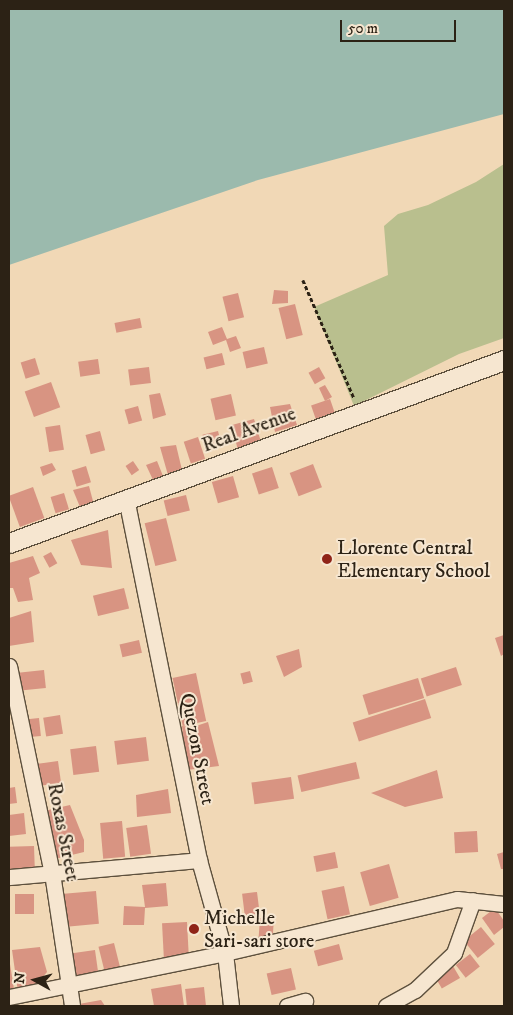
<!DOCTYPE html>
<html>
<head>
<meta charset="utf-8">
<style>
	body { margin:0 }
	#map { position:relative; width:513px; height:1015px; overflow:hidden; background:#f1d8b6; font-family:"IM FELL DW Pica",serif }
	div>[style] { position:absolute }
	.green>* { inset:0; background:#b9bf8e }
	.water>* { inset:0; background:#9bbaad }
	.building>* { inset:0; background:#d89482; transform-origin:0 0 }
	.path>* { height:2.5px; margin-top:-1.25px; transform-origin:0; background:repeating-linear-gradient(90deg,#2c2215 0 4px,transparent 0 6.5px) }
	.roads { filter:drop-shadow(1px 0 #5d503d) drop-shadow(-1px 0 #5d503d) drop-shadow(0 1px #5d503d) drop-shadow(0 -1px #5d503d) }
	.minor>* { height:15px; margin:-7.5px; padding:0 7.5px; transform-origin:7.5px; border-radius:7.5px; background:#f6e6d0 }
	.tertiary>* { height:19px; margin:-9.5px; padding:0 9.5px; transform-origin:9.5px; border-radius:9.5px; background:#f6e6d0 }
	.dots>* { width:14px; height:14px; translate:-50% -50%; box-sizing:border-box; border:2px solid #f6e6d0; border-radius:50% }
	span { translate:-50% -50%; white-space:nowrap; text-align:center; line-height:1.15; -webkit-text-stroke:4px #f6e6d0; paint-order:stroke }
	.street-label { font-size:20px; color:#2c2215 }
	.poi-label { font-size:20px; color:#2c2215 }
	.left { translate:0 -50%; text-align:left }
	.frame { position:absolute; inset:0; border:10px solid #2c2215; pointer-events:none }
	.north { position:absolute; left:10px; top:955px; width:50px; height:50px; -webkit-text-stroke:4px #f6e6d0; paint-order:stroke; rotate:277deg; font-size:14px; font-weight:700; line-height:20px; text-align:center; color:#2c2215 }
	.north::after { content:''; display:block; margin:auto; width:18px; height:22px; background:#2c2215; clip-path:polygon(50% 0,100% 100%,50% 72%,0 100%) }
	.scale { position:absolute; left:340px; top:20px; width:116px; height:22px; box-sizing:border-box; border:2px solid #2c2215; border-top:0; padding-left:6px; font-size:15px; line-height:18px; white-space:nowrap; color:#2c2215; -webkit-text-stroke:4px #f6e6d0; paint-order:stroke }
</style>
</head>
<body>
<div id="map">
	<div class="green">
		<i style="clip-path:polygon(504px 164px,504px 338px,459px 354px,354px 406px,314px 307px,388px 275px,384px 226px,398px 214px,428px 205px,476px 182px)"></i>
	</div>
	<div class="water">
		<i style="clip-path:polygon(9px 9px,504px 9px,504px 114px,258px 180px,9px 265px)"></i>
	</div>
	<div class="building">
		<i style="clip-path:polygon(274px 290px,288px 291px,288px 303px,272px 304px)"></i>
		<i style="left:238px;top:293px;width:25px;height:16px;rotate:76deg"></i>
		<i style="left:295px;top:304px;width:32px;height:17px;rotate:76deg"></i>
		<i style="left:140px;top:318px;width:10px;height:26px;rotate:79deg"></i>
		<i style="clip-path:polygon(222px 327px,227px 339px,236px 336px,241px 348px,230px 352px,226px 340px,213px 345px,208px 332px)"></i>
		<i style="left:264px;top:347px;width:17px;height:22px;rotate:77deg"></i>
		<i style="left:222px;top:353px;width:12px;height:19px;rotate:76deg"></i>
		<i style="left:35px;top:358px;width:17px;height:15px;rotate:73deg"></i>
		<i style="left:98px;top:359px;width:15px;height:20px;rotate:82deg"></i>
		<i style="left:149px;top:367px;width:16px;height:21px;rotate:83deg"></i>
		<i style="left:319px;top:367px;width:13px;height:12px;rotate:61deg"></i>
		<i style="left:51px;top:382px;width:27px;height:28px;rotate:70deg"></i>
		<i style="clip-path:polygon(325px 385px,332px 397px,325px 401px,319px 388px)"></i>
		<i style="clip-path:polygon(160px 393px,166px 415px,153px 419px,149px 395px)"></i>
		<i style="left:231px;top:394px;width:22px;height:21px;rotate:77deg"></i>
		<i style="left:330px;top:399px;width:21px;height:20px;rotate:71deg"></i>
		<i style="clip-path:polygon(290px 404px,297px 425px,275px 432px,270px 407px)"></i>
		<i style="left:138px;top:406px;width:15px;height:14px;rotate:74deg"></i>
		<i style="clip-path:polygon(254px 419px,261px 442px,238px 451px,232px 425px)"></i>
		<i style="left:60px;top:425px;width:25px;height:15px;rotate:81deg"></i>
		<i style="left:100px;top:431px;width:20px;height:15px;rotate:75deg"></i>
		<i style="left:218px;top:431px;width:16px;height:16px;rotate:76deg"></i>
		<i style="left:198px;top:437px;width:23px;height:15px;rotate:72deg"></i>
		<i style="clip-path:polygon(176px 445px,182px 470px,168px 475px,160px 447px)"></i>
		<i style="left:133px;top:461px;width:11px;height:9px;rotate:56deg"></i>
		<i style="clip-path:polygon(157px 461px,163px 476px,154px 482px,146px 465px)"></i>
		<i style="clip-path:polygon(52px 463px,56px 470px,43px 476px,40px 467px)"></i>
		<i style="left:313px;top:464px;width:25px;height:25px;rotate:69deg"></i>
		<i style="left:86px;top:466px;width:17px;height:15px;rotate:73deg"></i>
		<i style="left:272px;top:467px;width:22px;height:21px;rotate:72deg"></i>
		<i style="left:233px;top:476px;width:22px;height:22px;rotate:74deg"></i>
		<i style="clip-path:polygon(89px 486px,94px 505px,80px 507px,73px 490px)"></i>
		<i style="left:33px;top:487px;width:33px;height:26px;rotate:70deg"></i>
		<i style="left:64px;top:493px;width:17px;height:14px;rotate:73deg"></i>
		<i style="left:186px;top:495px;width:16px;height:23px;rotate:76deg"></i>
		<i style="left:166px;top:518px;width:44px;height:22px;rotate:76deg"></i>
		<i style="clip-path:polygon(108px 530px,112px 568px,81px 565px,71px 540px)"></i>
		<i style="left:51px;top:552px;width:13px;height:9px;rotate:61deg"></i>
		<i style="clip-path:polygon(33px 556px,40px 573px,29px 578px,33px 600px,18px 602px,13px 588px,9px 588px,9px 563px)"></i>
		<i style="left:124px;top:588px;width:21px;height:32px;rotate:76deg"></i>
		<i style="clip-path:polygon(31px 611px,34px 642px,9px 646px,9px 618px)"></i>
		<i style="clip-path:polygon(504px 635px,504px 654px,501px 656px,495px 638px)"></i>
		<i style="left:139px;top:640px;width:13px;height:20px;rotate:77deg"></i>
		<i style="clip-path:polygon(299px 649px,302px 667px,284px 677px,276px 656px)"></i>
		<i style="left:456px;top:667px;width:19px;height:37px;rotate:72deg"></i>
		<i style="left:44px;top:670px;width:18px;height:33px;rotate:84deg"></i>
		<i style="left:250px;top:671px;width:11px;height:10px;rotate:75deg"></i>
		<i style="left:196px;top:673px;width:49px;height:24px;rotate:78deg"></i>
		<i style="left:418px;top:678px;width:21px;height:58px;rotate:73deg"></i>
		<i style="left:425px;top:699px;width:20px;height:76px;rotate:72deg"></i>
		<i style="left:60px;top:715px;width:19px;height:17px;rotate:81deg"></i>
		<i style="left:39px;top:718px;width:18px;height:14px;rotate:84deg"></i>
		<i style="clip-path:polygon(208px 722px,219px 766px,187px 770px,182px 726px,193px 727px)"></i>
		<i style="left:146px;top:737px;width:24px;height:32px;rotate:83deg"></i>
		<i style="left:96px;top:746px;width:26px;height:26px;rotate:83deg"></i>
		<i style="left:58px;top:761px;width:22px;height:24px;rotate:82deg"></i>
		<i style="left:356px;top:762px;width:17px;height:60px;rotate:77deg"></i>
		<i style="clip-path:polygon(437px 770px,443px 798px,405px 807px,371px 793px)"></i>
		<i style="left:291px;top:777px;width:22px;height:40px;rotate:82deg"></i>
		<i style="clip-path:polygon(15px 787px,17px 803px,9px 804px,9px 788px)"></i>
		<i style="clip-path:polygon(168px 789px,171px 813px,137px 817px,136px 795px)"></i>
		<i style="clip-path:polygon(70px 805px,84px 840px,84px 852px,51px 860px,44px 811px)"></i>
		<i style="clip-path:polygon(24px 813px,26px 834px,9px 836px,9px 815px)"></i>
		<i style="left:122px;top:821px;width:36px;height:22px;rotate:85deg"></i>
		<i style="left:147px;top:825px;width:29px;height:21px;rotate:82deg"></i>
		<i style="left:477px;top:831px;width:21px;height:23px;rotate:87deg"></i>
		<i style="left:34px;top:846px;width:23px;height:25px;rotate:88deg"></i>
		<i style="left:335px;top:852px;width:16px;height:22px;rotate:79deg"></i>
		<i style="clip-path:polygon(504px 852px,504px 869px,501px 869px,497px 854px)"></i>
		<i style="left:389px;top:864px;width:35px;height:30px;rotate:74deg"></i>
		<i style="clip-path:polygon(166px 883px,168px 906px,145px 908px,144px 925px,123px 925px,124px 906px,145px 907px,142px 885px)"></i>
		<i style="left:344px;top:886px;width:29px;height:23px;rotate:78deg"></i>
		<i style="left:96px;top:891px;width:33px;height:35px;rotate:85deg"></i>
		<i style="left:257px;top:892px;width:24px;height:15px;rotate:83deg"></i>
		<i style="left:15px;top:894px;width:19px;height:20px"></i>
		<i style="clip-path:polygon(495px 908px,504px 921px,504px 927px,494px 935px,482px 918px)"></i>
		<i style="left:260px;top:918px;width:14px;height:20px;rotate:4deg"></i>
		<i style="left:187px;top:922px;width:35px;height:25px;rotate:87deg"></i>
		<i style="left:481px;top:927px;width:22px;height:22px;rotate:51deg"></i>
		<i style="left:114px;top:943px;width:25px;height:16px;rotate:76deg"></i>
		<i style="left:339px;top:944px;width:16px;height:26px;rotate:75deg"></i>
		<i style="clip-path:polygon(40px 947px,47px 972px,35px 986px,18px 992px,12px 950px)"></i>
		<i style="left:95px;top:950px;width:27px;height:23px;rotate:82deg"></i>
		<i style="left:470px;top:954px;width:16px;height:18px;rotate:52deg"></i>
		<i style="clip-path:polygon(9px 958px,14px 989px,9px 989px)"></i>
		<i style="left:453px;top:966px;width:14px;height:21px;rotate:60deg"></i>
		<i style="left:291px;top:968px;width:22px;height:25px;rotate:77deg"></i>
		<i style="clip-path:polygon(181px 984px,184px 1006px,154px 1006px,151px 989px)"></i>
		<i style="left:204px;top:987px;width:19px;height:19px;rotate:84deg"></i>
		<i style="clip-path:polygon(101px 1000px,105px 1006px,79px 1006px,79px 1004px)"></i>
	</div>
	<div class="path">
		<i style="left:303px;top:280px;width:129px;rotate:66.6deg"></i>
	</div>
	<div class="roads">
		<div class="minor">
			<i style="left:126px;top:498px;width:369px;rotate:78.6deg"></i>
			<i style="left:199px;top:860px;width:97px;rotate:74.4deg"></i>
			<i style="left:225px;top:953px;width:53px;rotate:83.5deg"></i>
			<i style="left:9px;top:666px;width:211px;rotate:78.3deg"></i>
			<i style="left:52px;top:873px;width:134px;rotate:81.4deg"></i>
			<i style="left:9px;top:877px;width:191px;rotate:-5.1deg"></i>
			<i style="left:9px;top:997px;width:220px;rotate:-11.5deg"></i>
			<i style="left:225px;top:953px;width:238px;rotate:-13.1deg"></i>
			<i style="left:457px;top:899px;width:47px;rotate:6.1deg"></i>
			<i style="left:287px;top:1006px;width:19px;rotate:-16deg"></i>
			<i style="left:386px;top:1006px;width:33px;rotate:-29deg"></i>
			<i style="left:415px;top:990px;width:54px;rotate:-43.5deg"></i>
			<i style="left:454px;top:953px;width:56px;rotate:-70.3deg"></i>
		</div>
		<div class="tertiary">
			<i style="left:9px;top:543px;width:528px;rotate:-20.29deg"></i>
		</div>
	</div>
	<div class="dots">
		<i style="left:327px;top:559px;background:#8f2418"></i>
		<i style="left:194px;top:929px;background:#8f2418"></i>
	</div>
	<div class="street-label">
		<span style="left:249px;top:430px;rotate:-20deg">Real Avenue</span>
		<span style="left:197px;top:749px;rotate:79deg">Quezon Street</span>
		<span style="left:63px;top:832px;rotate:79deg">Roxas Street</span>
	</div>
	<div class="poi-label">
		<span class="left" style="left:337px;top:560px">Llorente Central<br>Elementary School</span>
		<span class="left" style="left:204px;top:930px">Michelle<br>Sari-sari store</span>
	</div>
	<div class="frame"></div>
	<div class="north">N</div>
	<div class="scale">50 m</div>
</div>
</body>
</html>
